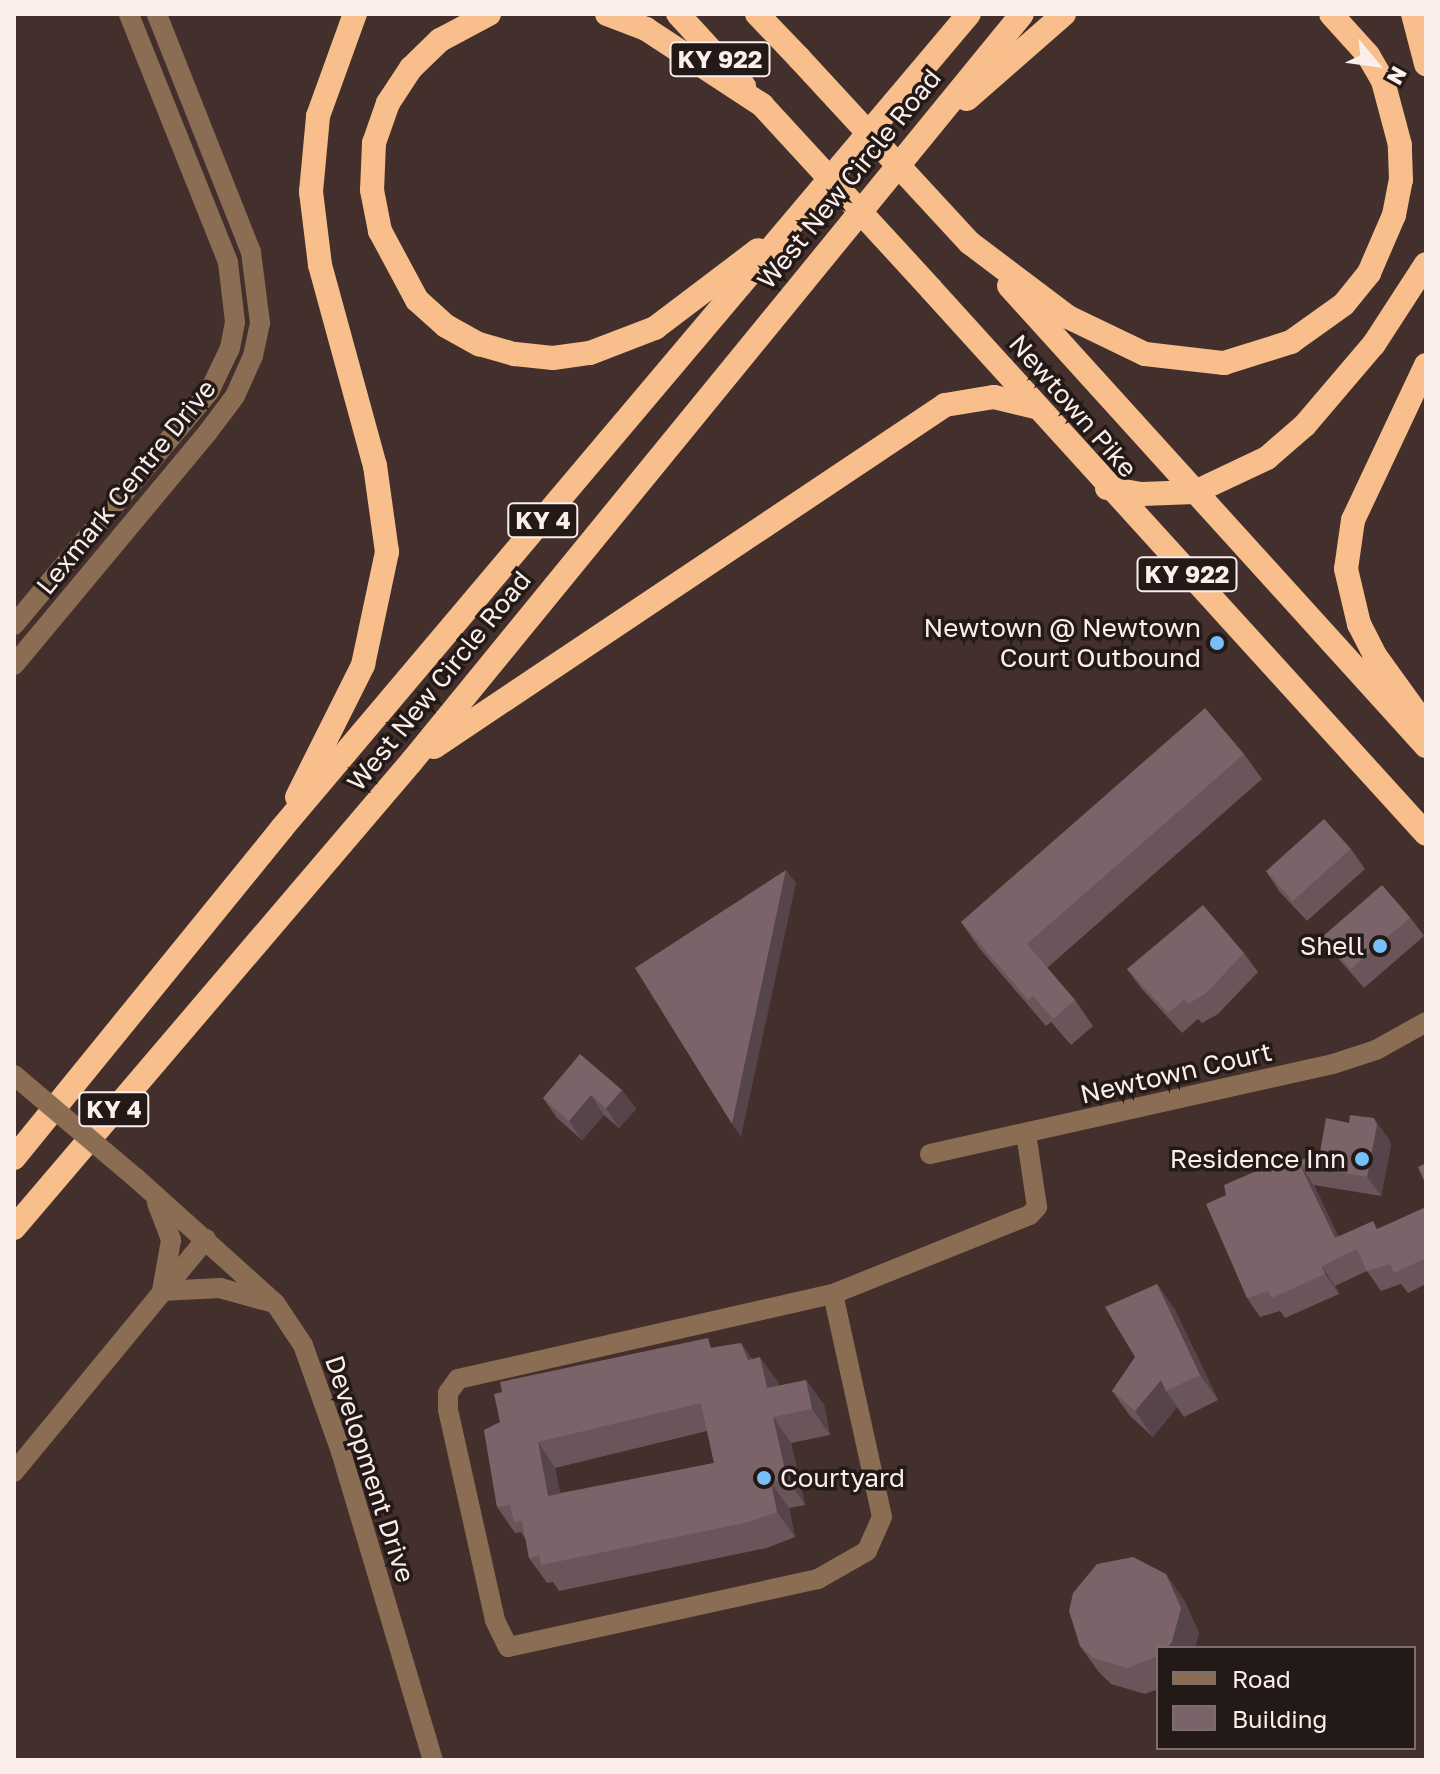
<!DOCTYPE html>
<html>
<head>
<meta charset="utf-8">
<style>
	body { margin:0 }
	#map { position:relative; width:1440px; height:1774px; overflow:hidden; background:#432f2b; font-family:"Golos Text",sans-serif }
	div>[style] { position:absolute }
	.minor>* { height:20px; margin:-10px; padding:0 10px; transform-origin:10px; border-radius:10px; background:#8b6d54 }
	.highway>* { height:24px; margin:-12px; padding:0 12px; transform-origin:12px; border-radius:12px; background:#f8be8b }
	.minor-bridge>* { height:20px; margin:-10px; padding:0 10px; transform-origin:10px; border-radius:10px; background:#8b6d54 }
	.highway-bridge>* { height:24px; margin:-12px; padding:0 12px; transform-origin:12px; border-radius:12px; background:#f8be8b }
	.wall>* { inset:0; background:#69555a }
	.shaded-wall>* { inset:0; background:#55454a }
	.building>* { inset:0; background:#7a6369; transform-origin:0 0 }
	.dots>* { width:22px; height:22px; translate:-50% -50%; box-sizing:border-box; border:4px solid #231a18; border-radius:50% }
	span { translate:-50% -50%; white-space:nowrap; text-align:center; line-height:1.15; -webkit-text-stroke:7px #231a18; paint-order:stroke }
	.shield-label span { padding:2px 6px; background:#231a18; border:2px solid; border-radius:6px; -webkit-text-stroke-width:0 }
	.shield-label { font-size:24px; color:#fceeeb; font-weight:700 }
	.street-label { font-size:26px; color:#fceeeb }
	.poi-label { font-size:26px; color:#fceeeb }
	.right { translate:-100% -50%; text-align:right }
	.left { translate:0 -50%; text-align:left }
	.frame { position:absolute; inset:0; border:16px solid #fceeeb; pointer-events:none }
	.legend { position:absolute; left:1156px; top:1646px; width:260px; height:104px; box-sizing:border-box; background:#231a18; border:2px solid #7a6f6c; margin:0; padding:10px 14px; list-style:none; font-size:24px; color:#fceeeb }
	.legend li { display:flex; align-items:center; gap:16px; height:40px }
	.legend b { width:40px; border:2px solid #7a6f6c }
	.north { position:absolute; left:1336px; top:24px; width:80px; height:80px; -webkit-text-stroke:6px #231a18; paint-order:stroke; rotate:119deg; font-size:22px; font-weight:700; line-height:32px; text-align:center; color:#fceeeb }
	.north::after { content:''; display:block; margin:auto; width:28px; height:36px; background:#fceeeb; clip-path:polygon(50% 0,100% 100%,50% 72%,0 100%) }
</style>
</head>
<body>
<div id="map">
	<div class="minor">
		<i style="left:14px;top:625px;width:304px;rotate:-50.1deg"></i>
		<i style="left:209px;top:392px;width:49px;rotate:-64.5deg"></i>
		<i style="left:230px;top:348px;width:26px;rotate:-79deg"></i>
		<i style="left:235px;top:322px;width:60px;rotate:-96.7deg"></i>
		<i style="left:228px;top:262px;width:267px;rotate:-111.8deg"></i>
		<i style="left:14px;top:665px;width:303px;rotate:-50.2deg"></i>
		<i style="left:208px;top:432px;width:45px;rotate:-53.1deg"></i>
		<i style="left:235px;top:396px;width:44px;rotate:-65.8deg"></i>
		<i style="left:253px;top:356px;width:34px;rotate:-78deg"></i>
		<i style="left:260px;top:323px;width:72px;rotate:-97.2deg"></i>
		<i style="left:251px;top:252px;width:256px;rotate:-111.6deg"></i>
		<i style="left:930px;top:1154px;width:413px;rotate:-12.6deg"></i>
		<i style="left:1333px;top:1064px;width:45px;rotate:-18deg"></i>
		<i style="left:1376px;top:1050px;width:57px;rotate:-29.2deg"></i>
		<i style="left:136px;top:1178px;width:187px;rotate:42deg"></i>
		<i style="left:275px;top:1303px;width:50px;rotate:56.3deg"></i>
		<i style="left:303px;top:1345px;width:114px;rotate:70.4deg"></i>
		<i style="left:341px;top:1452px;width:321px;rotate:73.4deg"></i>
		<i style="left:157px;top:1203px;width:40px;rotate:69deg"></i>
		<i style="left:171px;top:1240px;width:52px;rotate:100deg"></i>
		<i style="left:162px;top:1291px;width:58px;rotate:-3deg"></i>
		<i style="left:220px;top:1288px;width:52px;rotate:15.6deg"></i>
		<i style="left:833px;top:1294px;width:228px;rotate:77.6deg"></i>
		<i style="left:882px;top:1517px;width:37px;rotate:114deg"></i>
		<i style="left:867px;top:1551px;width:56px;rotate:150.3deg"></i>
		<i style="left:818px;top:1579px;width:317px;rotate:167.6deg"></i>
		<i style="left:508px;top:1647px;width:30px;rotate:-116deg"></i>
		<i style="left:495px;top:1620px;width:216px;rotate:-102.6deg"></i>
		<i style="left:448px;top:1409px;width:16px;rotate:-90deg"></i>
		<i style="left:448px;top:1393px;width:17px;rotate:-54deg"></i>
		<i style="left:458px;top:1379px;width:385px;rotate:-12.8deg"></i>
		<i style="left:833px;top:1294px;width:212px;rotate:-21.9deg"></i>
		<i style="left:1030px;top:1215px;width:11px;rotate:-49deg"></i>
		<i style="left:1037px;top:1207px;width:75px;rotate:-98.5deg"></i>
		<i style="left:14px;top:1472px;width:302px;rotate:-50.5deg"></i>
	</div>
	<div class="highway">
		<i style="left:489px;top:14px;width:55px;rotate:152deg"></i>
		<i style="left:440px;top:40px;width:40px;rotate:136deg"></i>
		<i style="left:411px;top:68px;width:42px;rotate:123.3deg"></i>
		<i style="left:388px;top:103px;width:42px;rotate:109.3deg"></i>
		<i style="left:374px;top:143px;width:47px;rotate:92.4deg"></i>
		<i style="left:372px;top:190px;width:42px;rotate:79deg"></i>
		<i style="left:380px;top:231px;width:78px;rotate:61.8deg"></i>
		<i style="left:417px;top:300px;width:39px;rotate:42deg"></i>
		<i style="left:446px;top:326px;width:38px;rotate:29deg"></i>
		<i style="left:479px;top:344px;width:37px;rotate:16deg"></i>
		<i style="left:515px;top:354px;width:38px;rotate:6deg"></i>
		<i style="left:553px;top:358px;width:37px;rotate:-8deg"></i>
		<i style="left:590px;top:353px;width:70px;rotate:-21deg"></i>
		<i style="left:655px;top:328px;width:129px;rotate:-37.1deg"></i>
		<i style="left:607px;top:14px;width:42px;rotate:21deg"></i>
		<i style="left:646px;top:29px;width:139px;rotate:33.2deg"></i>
		<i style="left:678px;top:14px;width:98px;rotate:47.5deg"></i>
		<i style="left:757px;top:14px;width:61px;rotate:46.3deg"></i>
		<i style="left:1413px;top:14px;width:52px;rotate:75.4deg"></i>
		<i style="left:967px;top:99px;width:129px;rotate:-41.2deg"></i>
		<i style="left:970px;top:243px;width:123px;rotate:37.1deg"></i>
		<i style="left:1068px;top:317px;width:85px;rotate:25.7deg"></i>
		<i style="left:1145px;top:354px;width:80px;rotate:6.5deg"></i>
		<i style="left:1224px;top:363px;width:70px;rotate:-17.4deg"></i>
		<i style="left:1291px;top:342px;width:65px;rotate:-35.6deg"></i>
		<i style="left:1344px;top:304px;width:40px;rotate:-51deg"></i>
		<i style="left:1369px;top:273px;width:63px;rotate:-66.7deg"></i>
		<i style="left:1394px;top:215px;width:36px;rotate:-79deg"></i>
		<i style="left:1401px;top:180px;width:35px;rotate:-92deg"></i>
		<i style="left:1400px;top:145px;width:66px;rotate:-104.9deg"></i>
		<i style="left:1383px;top:81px;width:30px;rotate:-120deg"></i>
		<i style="left:1368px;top:55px;width:55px;rotate:-132.1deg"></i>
		<i style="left:1009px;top:286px;width:621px;rotate:47.81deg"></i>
		<i style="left:931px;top:289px;width:736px;rotate:47.75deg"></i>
		<i style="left:1426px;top:365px;width:171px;rotate:115.2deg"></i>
		<i style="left:1353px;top:520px;width:49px;rotate:98.1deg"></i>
		<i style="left:1346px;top:569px;width:57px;rotate:76.7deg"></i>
		<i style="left:1359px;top:624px;width:34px;rotate:63deg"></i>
		<i style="left:1374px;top:654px;width:89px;rotate:54.2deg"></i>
		<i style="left:1107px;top:488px;width:36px;rotate:10deg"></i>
		<i style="left:1142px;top:494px;width:53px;rotate:-2.2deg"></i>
		<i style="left:1195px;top:492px;width:80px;rotate:-25.3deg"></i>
		<i style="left:1267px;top:458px;width:50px;rotate:-41deg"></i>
		<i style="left:1305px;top:425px;width:106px;rotate:-49.6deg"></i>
		<i style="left:1374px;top:344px;width:95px;rotate:-57deg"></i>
		<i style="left:434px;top:747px;width:615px;rotate:-33.79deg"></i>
		<i style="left:945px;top:405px;width:50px;rotate:-9.3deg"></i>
		<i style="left:994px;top:397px;width:46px;rotate:13.7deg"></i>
		<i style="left:297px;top:797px;width:148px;rotate:-63.4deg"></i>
		<i style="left:363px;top:665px;width:116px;rotate:-78deg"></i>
		<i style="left:387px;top:552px;width:87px;rotate:-97.9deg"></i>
		<i style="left:375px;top:466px;width:208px;rotate:-105.3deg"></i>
		<i style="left:320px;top:265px;width:74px;rotate:-97deg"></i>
		<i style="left:311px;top:192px;width:76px;rotate:-84.7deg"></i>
		<i style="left:318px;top:116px;width:109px;rotate:-70.1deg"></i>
		<i style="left:14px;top:1158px;width:425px;rotate:-50.9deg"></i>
		<i style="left:282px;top:828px;width:1065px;rotate:-49.84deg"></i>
		<i style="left:14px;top:1228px;width:614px;rotate:-49.56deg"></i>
		<i style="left:412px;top:761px;width:964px;rotate:-50.76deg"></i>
	</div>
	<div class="minor-bridge">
		<i style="left:14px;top:1075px;width:160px;rotate:40.2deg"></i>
	</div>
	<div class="highway-bridge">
		<i style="left:799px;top:58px;width:252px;rotate:47.3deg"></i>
		<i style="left:762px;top:105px;width:250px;rotate:47.4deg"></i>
	</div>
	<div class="wall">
		<i style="clip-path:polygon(1244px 754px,1262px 779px,1047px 968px,1075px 1000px,1093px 1026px,1071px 1045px,1051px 1022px,1046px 1026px,979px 948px,961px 922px)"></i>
		<i style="clip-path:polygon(1351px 849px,1365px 869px,1307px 921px,1279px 891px,1266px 871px)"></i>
		<i style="clip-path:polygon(1410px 917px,1424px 936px,1364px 988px,1336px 956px,1322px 936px)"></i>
		<i style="clip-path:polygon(1244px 953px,1258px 972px,1218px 1014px,1202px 1023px,1198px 1019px,1182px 1033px,1141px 988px,1127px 969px)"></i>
		<i style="clip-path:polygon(622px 1090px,636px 1109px,619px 1128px,604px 1115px,582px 1140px,557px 1118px,543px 1098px)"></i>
		<i style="clip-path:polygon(1388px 1138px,1391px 1145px,1381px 1196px,1314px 1185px,1338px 1236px,1379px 1229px,1426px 1207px,1426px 1284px,1408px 1293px,1401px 1284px,1381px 1291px,1367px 1271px,1335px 1286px,1339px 1294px,1285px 1318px,1280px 1311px,1260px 1317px,1247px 1298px,1226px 1195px,1277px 1162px,1281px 1169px)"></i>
		<i style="clip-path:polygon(1157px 1284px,1175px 1310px,1218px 1400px,1184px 1417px,1177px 1407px,1153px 1437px,1130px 1416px,1112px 1391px,1135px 1357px)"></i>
		<i style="clip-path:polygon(evenodd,741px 1343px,752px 1359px,778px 1382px,779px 1386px,806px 1380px,824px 1405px,830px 1435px,791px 1443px,805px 1505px,789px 1508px,795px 1537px,767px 1548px,559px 1591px,553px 1582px,547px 1583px,529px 1558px,526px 1540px,521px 1532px,515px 1533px,497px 1507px,484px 1430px,715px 1347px,741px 1343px,707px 1431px,714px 1463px,560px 1493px,555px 1468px,707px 1431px)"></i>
		<i style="clip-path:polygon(1184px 1600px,1199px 1633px,1158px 1648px,1158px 1689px,1145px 1694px,1111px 1684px,1098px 1671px,1080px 1646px)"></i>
	</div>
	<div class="shaded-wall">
		<i style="clip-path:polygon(786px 870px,796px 883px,741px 1137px,732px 1124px)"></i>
		<i style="clip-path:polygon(622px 1090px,636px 1109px,619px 1128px,606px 1108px)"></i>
		<i style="clip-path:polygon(591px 1095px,604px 1115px,582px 1140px,569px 1121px)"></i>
		<i style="clip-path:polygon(1374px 1118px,1388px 1138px,1391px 1145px,1381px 1196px,1367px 1177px)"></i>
		<i style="clip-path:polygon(1300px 1165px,1314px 1185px,1348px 1257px,1335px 1238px)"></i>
		<i style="clip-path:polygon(1322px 1266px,1335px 1286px,1339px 1294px,1325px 1274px)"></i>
		<i style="clip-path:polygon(1157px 1284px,1175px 1310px,1218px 1400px,1200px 1375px)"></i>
		<i style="clip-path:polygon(741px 1343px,758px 1368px,748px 1360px)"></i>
		<i style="clip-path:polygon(760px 1357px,778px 1382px,785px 1414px,767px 1388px)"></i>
		<i style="clip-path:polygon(806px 1380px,824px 1405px,830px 1435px,812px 1409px)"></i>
		<i style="clip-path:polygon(1161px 1380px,1166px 1391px,1177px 1407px,1153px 1437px,1135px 1411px)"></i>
		<i style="clip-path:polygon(773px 1417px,791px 1443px,805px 1505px,787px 1479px)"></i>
		<i style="clip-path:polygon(538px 1442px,555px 1468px,566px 1521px,548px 1496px)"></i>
		<i style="clip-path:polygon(771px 1483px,789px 1508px,795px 1537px,777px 1512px)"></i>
		<i style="clip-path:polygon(1166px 1574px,1184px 1600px,1199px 1633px,1195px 1648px,1167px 1648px)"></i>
	</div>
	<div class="building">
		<i style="clip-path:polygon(1205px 708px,1244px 754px,1027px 944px,1075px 1000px,1053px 1019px,1033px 996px,1028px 1000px,961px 922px)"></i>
		<i style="left:1324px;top:819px;width:40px;height:78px;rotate:48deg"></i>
		<i style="clip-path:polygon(786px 870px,732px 1124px,635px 968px)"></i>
		<i style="left:1382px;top:885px;width:43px;height:79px;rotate:49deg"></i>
		<i style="clip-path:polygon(1203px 905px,1244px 953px,1205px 994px,1188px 1004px,1184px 1000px,1168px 1013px,1127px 969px)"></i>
		<i style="clip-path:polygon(580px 1054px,622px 1090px,606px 1108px,591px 1095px,569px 1121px,543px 1098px)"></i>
		<i style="clip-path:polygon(1350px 1115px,1374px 1118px,1377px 1125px,1367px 1177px,1300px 1165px,1335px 1238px,1373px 1221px,1377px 1229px,1426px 1207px,1426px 1258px,1394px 1273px,1390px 1264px,1367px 1271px,1357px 1249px,1322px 1266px,1325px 1274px,1272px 1298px,1268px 1291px,1247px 1298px,1206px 1204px,1226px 1195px,1224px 1185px,1277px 1162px,1280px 1169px,1320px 1152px,1326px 1118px,1349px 1123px)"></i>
		<i style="clip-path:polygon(1426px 1163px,1426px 1185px,1418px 1167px)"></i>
		<i style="clip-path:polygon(1157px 1284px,1200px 1375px,1166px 1391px,1161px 1380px,1135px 1411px,1112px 1391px,1135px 1357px,1105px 1307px)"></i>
		<i style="clip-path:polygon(evenodd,708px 1338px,711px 1348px,741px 1343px,748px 1360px,760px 1357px,767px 1388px,806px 1380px,812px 1409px,773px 1417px,787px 1479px,771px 1483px,777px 1512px,749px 1522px,541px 1565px,539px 1555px,529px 1558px,522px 1521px,514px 1522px,510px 1505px,497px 1507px,484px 1430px,500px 1422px,494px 1394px,502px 1392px,500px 1382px,708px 1338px,701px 1403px,714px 1463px,548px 1496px,538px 1442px,701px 1403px)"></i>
		<i style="clip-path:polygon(1133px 1557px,1166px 1574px,1181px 1608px,1172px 1642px,1167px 1648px,1158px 1648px,1158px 1656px,1127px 1668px,1093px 1658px,1080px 1646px,1069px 1611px,1073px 1593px,1097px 1564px)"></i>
	</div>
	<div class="dots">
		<i style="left:1217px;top:643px;background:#77bff7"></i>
		<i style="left:1380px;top:946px;background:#77bff7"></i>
		<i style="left:1362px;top:1159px;background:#77bff7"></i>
		<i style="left:764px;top:1478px;background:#77bff7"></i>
	</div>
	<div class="shield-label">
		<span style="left:720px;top:59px">KY 922</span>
		<span style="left:543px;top:520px">KY 4</span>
		<span style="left:1187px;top:574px">KY 922</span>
		<span style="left:114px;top:1109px">KY 4</span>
	</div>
	<div class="street-label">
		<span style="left:849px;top:179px;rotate:-51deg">West New Circle Road</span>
		<span style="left:1073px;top:406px;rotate:49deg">Newtown Pike</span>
		<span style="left:126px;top:487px;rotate:-51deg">Lexmark Centre Drive</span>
		<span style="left:439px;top:681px;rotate:-51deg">West New Circle Road</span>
		<span style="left:1176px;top:1073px;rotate:-13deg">Newtown Court</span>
		<span style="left:370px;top:1469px;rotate:72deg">Development Drive</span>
	</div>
	<div class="poi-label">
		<span class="right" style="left:1201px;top:643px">Newtown @ Newtown<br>Court Outbound</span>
		<span class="right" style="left:1364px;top:946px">Shell</span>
		<span class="right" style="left:1346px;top:1159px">Residence Inn</span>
		<span class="left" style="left:780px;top:1478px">Courtyard</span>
	</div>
	<div class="frame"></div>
	<ul class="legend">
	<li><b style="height:10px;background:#8b6d54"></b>Road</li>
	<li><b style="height:22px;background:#7a6369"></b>Building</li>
	</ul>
	<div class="north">N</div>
</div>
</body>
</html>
